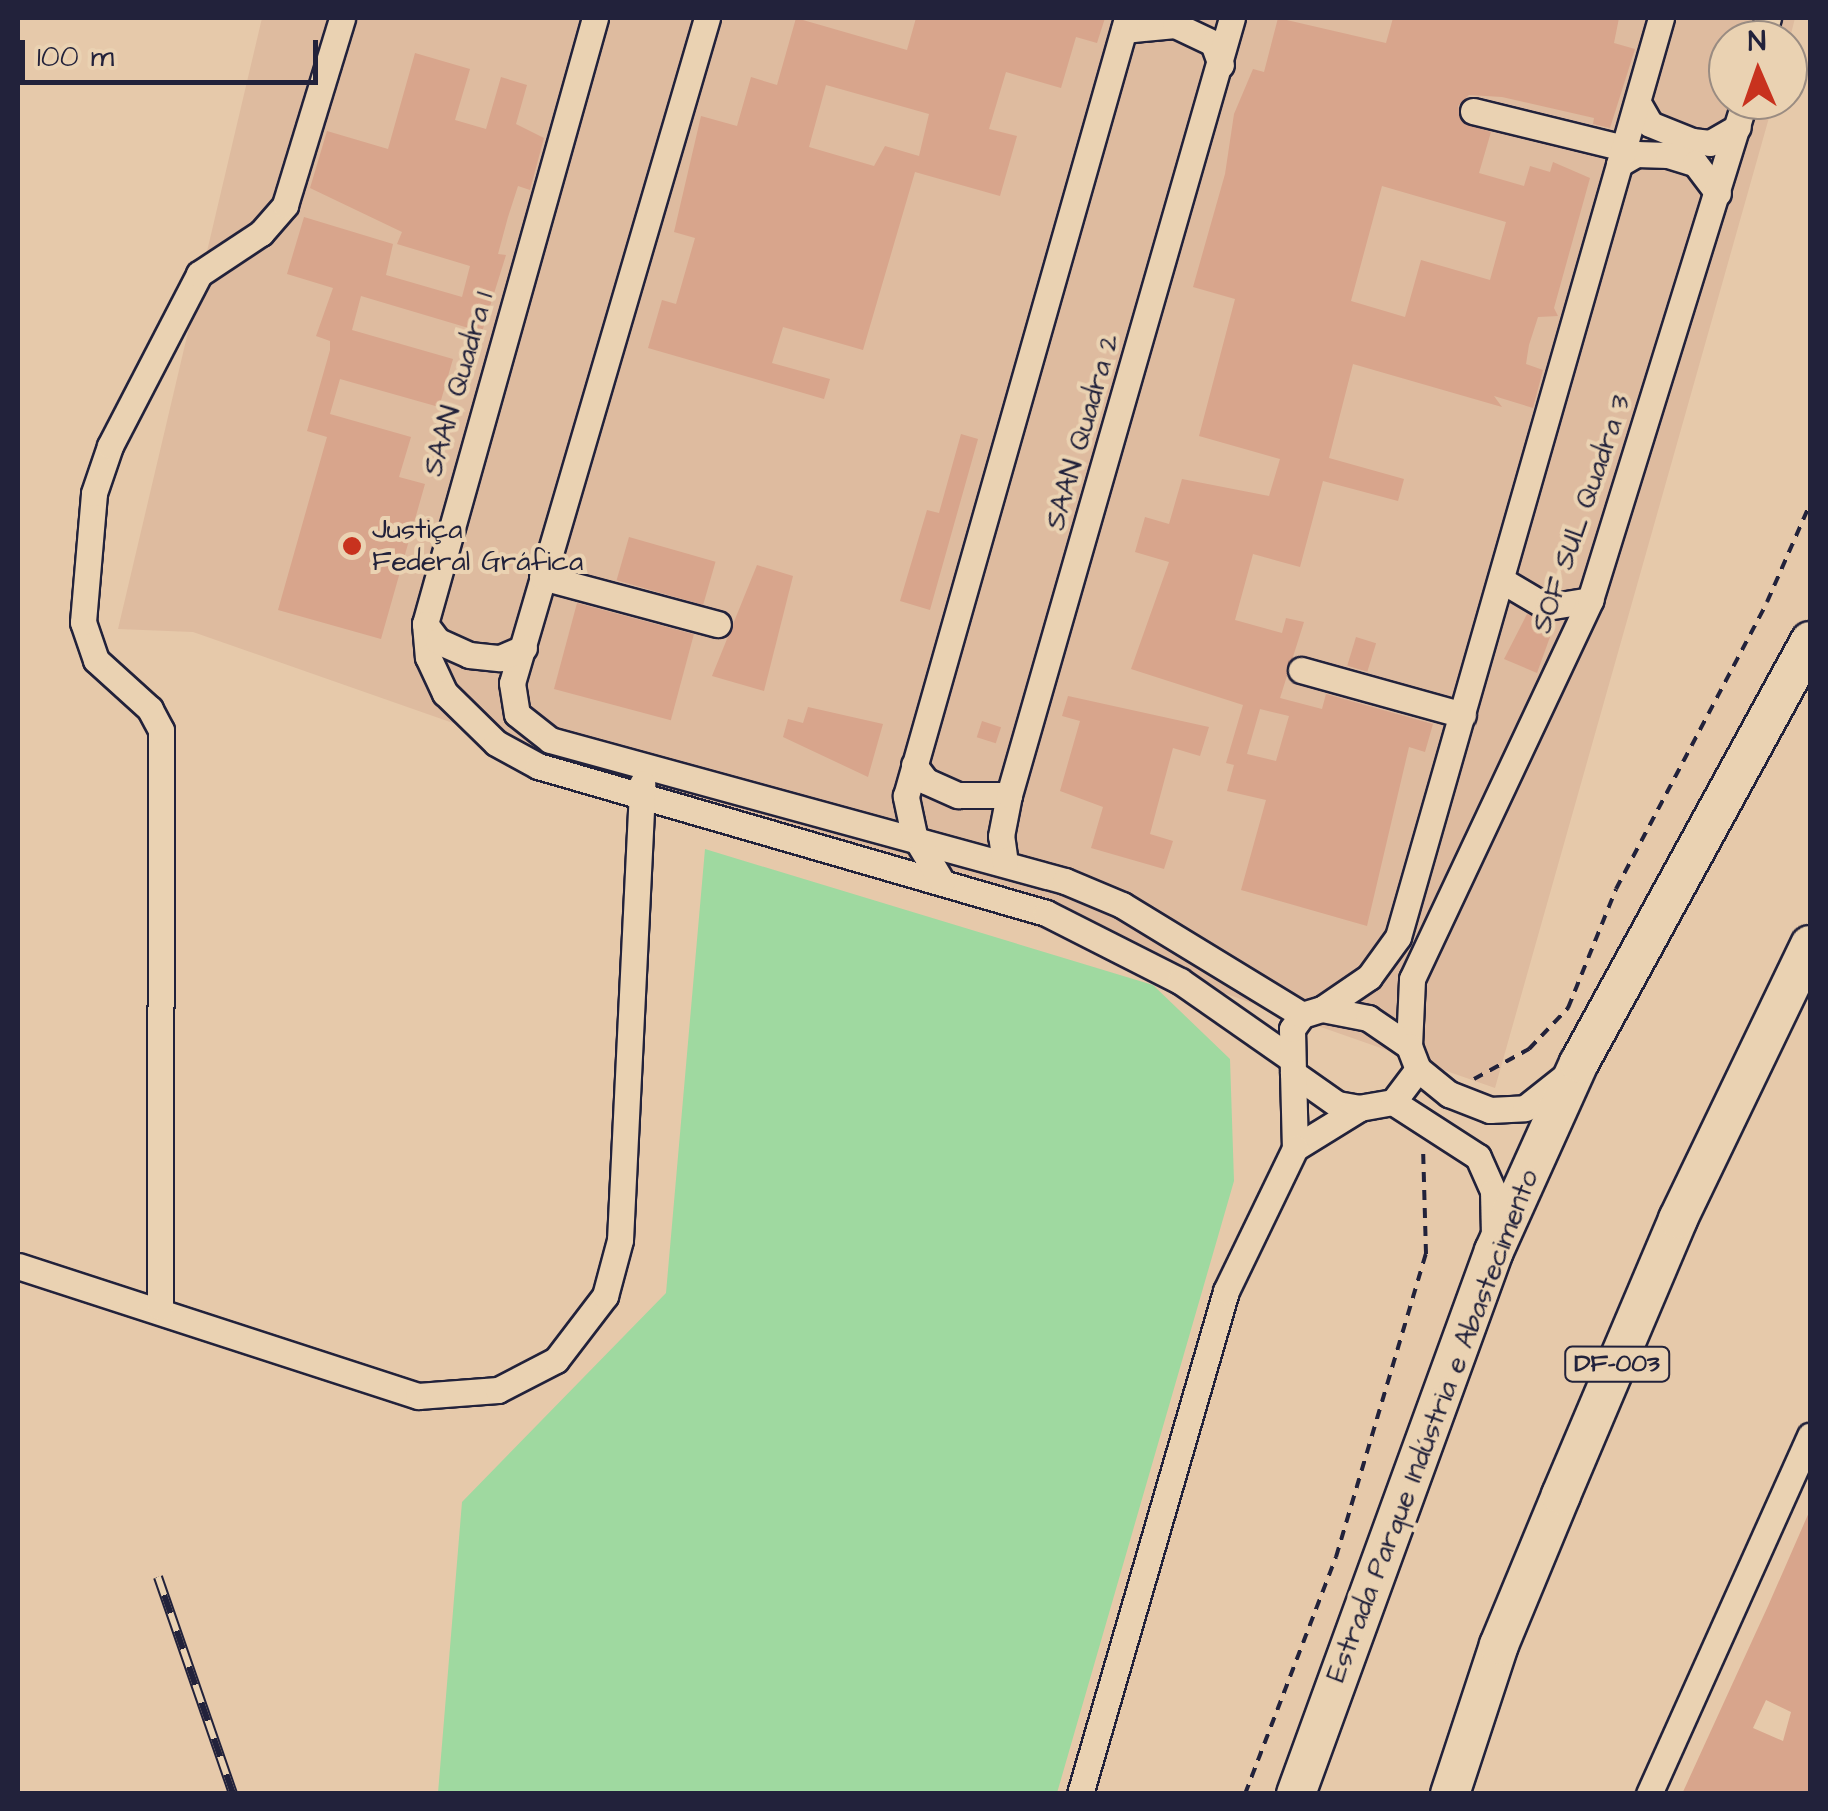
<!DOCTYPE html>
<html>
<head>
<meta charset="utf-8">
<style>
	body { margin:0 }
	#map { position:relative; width:1828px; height:1811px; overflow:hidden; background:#e6c9aa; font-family:"Architects Daughter",sans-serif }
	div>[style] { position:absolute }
	.built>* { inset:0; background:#debb9f }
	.green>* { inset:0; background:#9fd9a0 }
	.building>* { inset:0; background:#d8a58c; transform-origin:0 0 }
	.path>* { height:4px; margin-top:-2px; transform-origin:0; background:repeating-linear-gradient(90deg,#22223b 0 10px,transparent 0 18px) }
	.roads { filter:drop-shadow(2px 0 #22223b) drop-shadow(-2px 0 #22223b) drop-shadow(0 2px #22223b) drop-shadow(0 -2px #22223b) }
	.minor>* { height:25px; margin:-12.5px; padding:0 12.5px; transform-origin:12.5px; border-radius:12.5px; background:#ead2b2 }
	.highway>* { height:38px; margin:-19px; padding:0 19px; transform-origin:19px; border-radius:19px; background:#ead2b2 }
	.rail>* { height:10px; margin-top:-5px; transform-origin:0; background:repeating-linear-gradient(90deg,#ead2b2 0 19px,#22223b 0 38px); box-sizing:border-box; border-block:2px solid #22223b }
	.dots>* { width:28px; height:28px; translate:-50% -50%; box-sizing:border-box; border:5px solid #ead2b2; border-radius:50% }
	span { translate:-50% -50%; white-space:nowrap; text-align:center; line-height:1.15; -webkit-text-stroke:8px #ead2b2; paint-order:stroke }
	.shield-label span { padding:2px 8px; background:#ead2b2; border:2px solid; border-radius:8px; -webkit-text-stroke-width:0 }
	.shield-label { font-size:25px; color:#22223b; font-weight:700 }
	.street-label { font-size:28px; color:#22223b }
	.poi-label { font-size:28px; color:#22223b }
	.left { translate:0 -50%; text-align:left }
	.frame { position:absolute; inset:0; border:20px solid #22223b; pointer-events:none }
	.north { position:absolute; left:1708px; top:20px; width:100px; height:100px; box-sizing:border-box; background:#ead2b2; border:2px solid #9a8c82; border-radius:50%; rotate:358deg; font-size:28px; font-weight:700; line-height:40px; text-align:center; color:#22223b }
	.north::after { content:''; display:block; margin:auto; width:35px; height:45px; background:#c8321e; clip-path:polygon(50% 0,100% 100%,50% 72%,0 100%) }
	.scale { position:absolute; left:20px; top:40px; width:298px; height:45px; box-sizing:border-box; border:5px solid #22223b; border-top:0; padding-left:12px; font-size:30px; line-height:35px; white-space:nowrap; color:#22223b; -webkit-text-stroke:8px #ead2b2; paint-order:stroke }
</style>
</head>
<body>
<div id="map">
	<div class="built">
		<i style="clip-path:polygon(262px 18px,1795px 18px,1788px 46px,1788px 40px,1728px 40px,1728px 100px,1774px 100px,1495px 1088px,193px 632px,118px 629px)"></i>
	</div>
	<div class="green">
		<i style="clip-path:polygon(705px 849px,1153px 985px,1230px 1059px,1234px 1181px,1057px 1793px,438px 1793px,462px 1502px,666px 1293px)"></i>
	</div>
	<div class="building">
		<i style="clip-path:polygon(evenodd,796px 18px,907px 50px,916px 18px,1105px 18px,1097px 43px,1076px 37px,1061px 88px,1006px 72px,989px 129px,1017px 136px,1000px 196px,915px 172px,863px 350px,783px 327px,772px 363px,830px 379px,824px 399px,648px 348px,662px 300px,676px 304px,695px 238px,674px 232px,701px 116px,737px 126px,751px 77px,777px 85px,796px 18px,826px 85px,929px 114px,919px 156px,885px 146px,874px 166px,809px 147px,826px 85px)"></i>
		<i style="clip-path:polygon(evenodd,1278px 18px,1386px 43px,1393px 18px,1619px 18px,1614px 43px,1635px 49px,1610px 128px,1593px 124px,1594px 118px,1502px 97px,1469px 95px,1458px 106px,1463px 123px,1491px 132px,1479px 173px,1524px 186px,1530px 166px,1550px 172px,1553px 162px,1590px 178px,1554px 308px,1558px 316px,1538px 317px,1529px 345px,1526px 364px,1543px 370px,1533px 408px,1494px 396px,1502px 407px,1353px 364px,1329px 458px,1404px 479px,1398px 501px,1323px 481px,1300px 567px,1253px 554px,1235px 620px,1282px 633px,1286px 618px,1304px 622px,1280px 698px,1322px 709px,1326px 694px,1433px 724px,1425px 752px,1409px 747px,1367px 926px,1241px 890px,1266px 800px,1227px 791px,1234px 765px,1226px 763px,1243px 705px,1131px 669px,1169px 562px,1135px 552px,1145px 517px,1169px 524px,1182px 479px,1269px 496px,1280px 459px,1199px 436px,1235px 299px,1193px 287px,1225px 174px,1234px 114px,1253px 69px,1264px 72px,1278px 18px,1382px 186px,1506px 222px,1490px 280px,1421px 260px,1405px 317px,1351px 301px,1382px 186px,1278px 18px,1260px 709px,1289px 716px,1276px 761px,1247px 754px,1260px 709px)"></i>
		<i style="clip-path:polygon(415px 53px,470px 69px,455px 120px,486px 129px,501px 77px,527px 85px,516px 124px,544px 138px,530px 190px,518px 186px,508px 217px,498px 254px,506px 255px,482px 332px,361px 296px,352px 330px,453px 359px,439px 407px,340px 379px,330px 414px,411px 437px,399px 477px,425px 484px,381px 639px,278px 610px,327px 437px,307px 431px,330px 350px,330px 341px,316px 336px,333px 288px,287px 274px,304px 217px,393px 244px,386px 275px,462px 297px,470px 266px,397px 244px,402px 232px,310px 188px,327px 131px,388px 149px)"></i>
		<i style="clip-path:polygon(961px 434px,978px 439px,930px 610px,900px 601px,927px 510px,939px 513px)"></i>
		<i style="left:629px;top:537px;width:90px;height:45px;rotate:16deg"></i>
		<i style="clip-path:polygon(757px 565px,793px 576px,764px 691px,712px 676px)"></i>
		<i style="left:577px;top:603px;width:121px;height:89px;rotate:15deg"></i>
		<i style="clip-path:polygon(1527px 614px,1555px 623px,1537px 673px,1504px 659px)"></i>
		<i style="left:1356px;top:637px;width:21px;height:30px;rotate:17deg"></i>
		<i style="clip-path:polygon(1068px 696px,1209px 727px,1200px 756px,1173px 748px,1150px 834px,1173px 841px,1164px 869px,1091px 848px,1103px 807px,1060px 791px,1080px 721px,1062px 716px)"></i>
		<i style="clip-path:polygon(808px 707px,883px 724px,868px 777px,783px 737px,788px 719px,803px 723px)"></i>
		<i style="left:982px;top:721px;width:20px;height:17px;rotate:18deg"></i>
		<i style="clip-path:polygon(evenodd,1810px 1510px,1810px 1794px,1682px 1794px,1768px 1606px,1810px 1510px,1766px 1700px,1791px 1712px,1783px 1741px,1753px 1728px,1766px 1700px)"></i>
	</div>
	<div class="path">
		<i style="left:1474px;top:1079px;width:63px;rotate:-28.6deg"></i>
		<i style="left:1529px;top:1049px;width:57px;rotate:-46.4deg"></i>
		<i style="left:1568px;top:1008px;width:128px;rotate:-68deg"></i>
		<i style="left:1616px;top:889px;width:324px;rotate:-62.2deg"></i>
		<i style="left:1767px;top:602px;width:107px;rotate:-66.3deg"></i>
		<i style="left:1245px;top:1794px;width:254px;rotate:-69deg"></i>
		<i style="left:1336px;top:1557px;width:316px;rotate:-73.5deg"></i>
		<i style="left:1426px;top:1254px;width:108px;rotate:-91.6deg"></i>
	</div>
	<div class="roads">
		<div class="minor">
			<i style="left:595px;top:18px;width:629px;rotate:105.67deg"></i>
			<i style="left:425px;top:624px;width:33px;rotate:85deg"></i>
			<i style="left:428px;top:657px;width:40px;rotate:65deg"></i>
			<i style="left:445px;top:693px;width:71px;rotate:44.4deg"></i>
			<i style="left:496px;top:743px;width:48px;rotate:28.7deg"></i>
			<i style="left:538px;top:766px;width:529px;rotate:16.14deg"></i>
			<i style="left:1046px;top:913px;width:150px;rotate:26.9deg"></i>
			<i style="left:1180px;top:981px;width:133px;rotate:34.9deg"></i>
			<i style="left:707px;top:18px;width:693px;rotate:106.34deg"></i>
			<i style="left:512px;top:683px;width:31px;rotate:81deg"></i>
			<i style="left:517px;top:714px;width:42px;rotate:38.2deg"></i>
			<i style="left:550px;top:740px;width:534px;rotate:15.31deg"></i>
			<i style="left:1065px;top:881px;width:62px;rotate:22.8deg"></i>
			<i style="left:1122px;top:905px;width:211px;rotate:31.4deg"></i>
			<i style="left:1124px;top:30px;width:51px;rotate:-5.6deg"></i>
			<i style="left:1175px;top:25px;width:42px;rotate:25.3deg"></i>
			<i style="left:1213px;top:43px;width:23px;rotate:70deg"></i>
			<i style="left:1762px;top:40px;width:23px;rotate:-75deg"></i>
			<i style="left:1638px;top:103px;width:24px;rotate:60deg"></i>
			<i style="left:1650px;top:124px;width:45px;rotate:22deg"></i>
			<i style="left:1692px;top:141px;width:18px;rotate:6deg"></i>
			<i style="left:1710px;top:143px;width:32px;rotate:-30deg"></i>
			<i style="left:1473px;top:111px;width:155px;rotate:13.8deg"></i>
			<i style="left:1619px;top:164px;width:20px;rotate:-30deg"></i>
			<i style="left:1636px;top:154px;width:32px;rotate:2deg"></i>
			<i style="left:1668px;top:155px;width:28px;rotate:17deg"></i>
			<i style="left:1695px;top:163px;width:38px;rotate:53deg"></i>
			<i style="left:542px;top:577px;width:182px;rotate:15deg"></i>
			<i style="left:1503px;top:581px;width:51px;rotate:30.6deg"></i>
			<i style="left:1547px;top:607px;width:44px;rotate:-9.2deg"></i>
			<i style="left:425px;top:624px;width:21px;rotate:53deg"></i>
			<i style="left:438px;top:641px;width:34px;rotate:24deg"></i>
			<i style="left:469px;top:655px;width:31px;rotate:6deg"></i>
			<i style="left:500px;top:658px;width:26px;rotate:-23deg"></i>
			<i style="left:1301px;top:670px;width:168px;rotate:15.5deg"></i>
			<i style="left:914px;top:765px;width:20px;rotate:53deg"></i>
			<i style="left:926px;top:781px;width:35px;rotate:24deg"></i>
			<i style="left:958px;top:795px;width:51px"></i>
			<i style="left:1005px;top:863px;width:27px;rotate:-98deg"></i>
			<i style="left:1001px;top:836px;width:42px;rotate:-79deg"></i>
			<i style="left:1009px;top:795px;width:808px;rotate:-73.99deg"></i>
			<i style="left:942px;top:882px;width:55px;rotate:-120.8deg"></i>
			<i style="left:914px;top:835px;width:40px;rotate:-102deg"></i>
			<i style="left:906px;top:796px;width:809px;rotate:-74.14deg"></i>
			<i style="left:1322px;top:1009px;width:57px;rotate:-34.2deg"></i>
			<i style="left:1369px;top:977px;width:49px;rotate:-54.1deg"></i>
			<i style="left:1398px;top:937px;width:956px;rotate:-74.03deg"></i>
			<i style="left:1409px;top:1046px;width:67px;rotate:-87.4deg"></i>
			<i style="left:1412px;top:979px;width:419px;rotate:-64.8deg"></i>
			<i style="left:1590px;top:600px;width:523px;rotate:-72.78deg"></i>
			<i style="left:1418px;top:1069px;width:41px;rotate:127.1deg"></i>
			<i style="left:1393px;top:1102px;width:34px;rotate:170deg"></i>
			<i style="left:1360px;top:1108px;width:23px;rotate:-170deg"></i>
			<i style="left:1337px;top:1104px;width:54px;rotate:-144.8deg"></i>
			<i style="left:1293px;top:1073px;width:44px;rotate:-91.3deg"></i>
			<i style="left:1292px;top:1029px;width:17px;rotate:-54deg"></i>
			<i style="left:1302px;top:1015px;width:21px;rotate:-17deg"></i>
			<i style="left:1322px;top:1009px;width:47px;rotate:11.1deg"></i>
			<i style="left:1368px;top:1018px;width:50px;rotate:34.3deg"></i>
			<i style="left:1409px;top:1046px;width:25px;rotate:69deg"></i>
			<i style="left:1418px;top:1069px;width:40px;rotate:39deg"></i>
			<i style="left:1449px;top:1094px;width:44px;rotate:21.3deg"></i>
			<i style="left:1490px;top:1110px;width:35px;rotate:-3deg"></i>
			<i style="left:1525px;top:1108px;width:55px;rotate:-38.3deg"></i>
			<i style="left:1293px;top:1073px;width:75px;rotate:88.5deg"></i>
			<i style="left:1295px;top:1148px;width:76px;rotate:-31.6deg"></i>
			<i style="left:1393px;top:1102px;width:101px;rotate:32.9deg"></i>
			<i style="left:1478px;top:1157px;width:37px;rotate:66deg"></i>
			<i style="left:1493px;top:1191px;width:45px;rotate:88.7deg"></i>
			<i style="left:18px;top:1266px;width:421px;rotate:18deg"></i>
			<i style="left:418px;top:1396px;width:80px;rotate:-4.3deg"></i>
			<i style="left:498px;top:1390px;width:65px;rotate:-27.3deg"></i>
			<i style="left:556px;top:1360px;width:81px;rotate:-52.6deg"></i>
			<i style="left:605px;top:1296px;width:58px;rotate:-75deg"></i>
			<i style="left:620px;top:1240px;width:457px;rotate:-87.2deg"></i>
			<i style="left:160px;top:1307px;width:577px;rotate:-89.9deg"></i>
			<i style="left:161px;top:730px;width:24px;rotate:-118deg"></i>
			<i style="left:150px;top:709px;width:73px;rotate:-137.8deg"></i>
			<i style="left:96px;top:660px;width:40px;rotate:-108.9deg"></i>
			<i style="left:83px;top:622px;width:129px;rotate:-85.1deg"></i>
			<i style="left:94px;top:493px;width:50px;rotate:-71.2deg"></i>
			<i style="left:110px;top:446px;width:194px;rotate:-62.6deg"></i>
			<i style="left:199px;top:274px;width:74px;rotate:-33.5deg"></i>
			<i style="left:261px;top:233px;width:37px;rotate:-49deg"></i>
			<i style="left:285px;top:205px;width:195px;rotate:-73deg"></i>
			<i style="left:1080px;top:1794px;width:524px;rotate:-73.81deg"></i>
			<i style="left:1226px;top:1291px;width:159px;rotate:-64.2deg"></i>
			<i style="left:1649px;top:1794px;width:393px;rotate:-65.8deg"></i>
		</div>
		<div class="highway">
			<i style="left:1296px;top:1794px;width:578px;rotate:-69.97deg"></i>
			<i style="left:1494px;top:1251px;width:206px;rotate:-65.7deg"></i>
			<i style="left:1579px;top:1063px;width:481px;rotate:-61.3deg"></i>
			<i style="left:1450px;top:1794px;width:157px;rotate:-71.8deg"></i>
			<i style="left:1499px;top:1645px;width:162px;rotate:-67.5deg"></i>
			<i style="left:1561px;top:1495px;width:300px;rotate:-67deg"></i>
			<i style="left:1678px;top:1219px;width:304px;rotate:-64.3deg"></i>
		</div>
	</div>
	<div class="rail">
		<i style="left:158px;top:1577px;width:230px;rotate:70.9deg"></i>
	</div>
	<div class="dots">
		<i style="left:352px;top:546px;background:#c8321e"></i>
	</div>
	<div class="shield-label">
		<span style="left:1617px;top:1364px">DF-003</span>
	</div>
	<div class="street-label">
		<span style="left:459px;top:384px;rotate:-74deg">SAAN Quadra 1</span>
		<span style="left:1083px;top:432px;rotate:-74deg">SAAN Quadra 2</span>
		<span style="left:1582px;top:514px;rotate:-71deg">SOF SUL Quadra 3</span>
		<span style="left:1433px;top:1426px;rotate:-69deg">Estrada Parque Indústria e Abastecimento</span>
	</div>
	<div class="poi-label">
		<span class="left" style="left:372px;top:546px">Justiça<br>Federal Gráfica</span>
	</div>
	<div class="frame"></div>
	<div class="north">N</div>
	<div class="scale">100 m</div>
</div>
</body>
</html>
